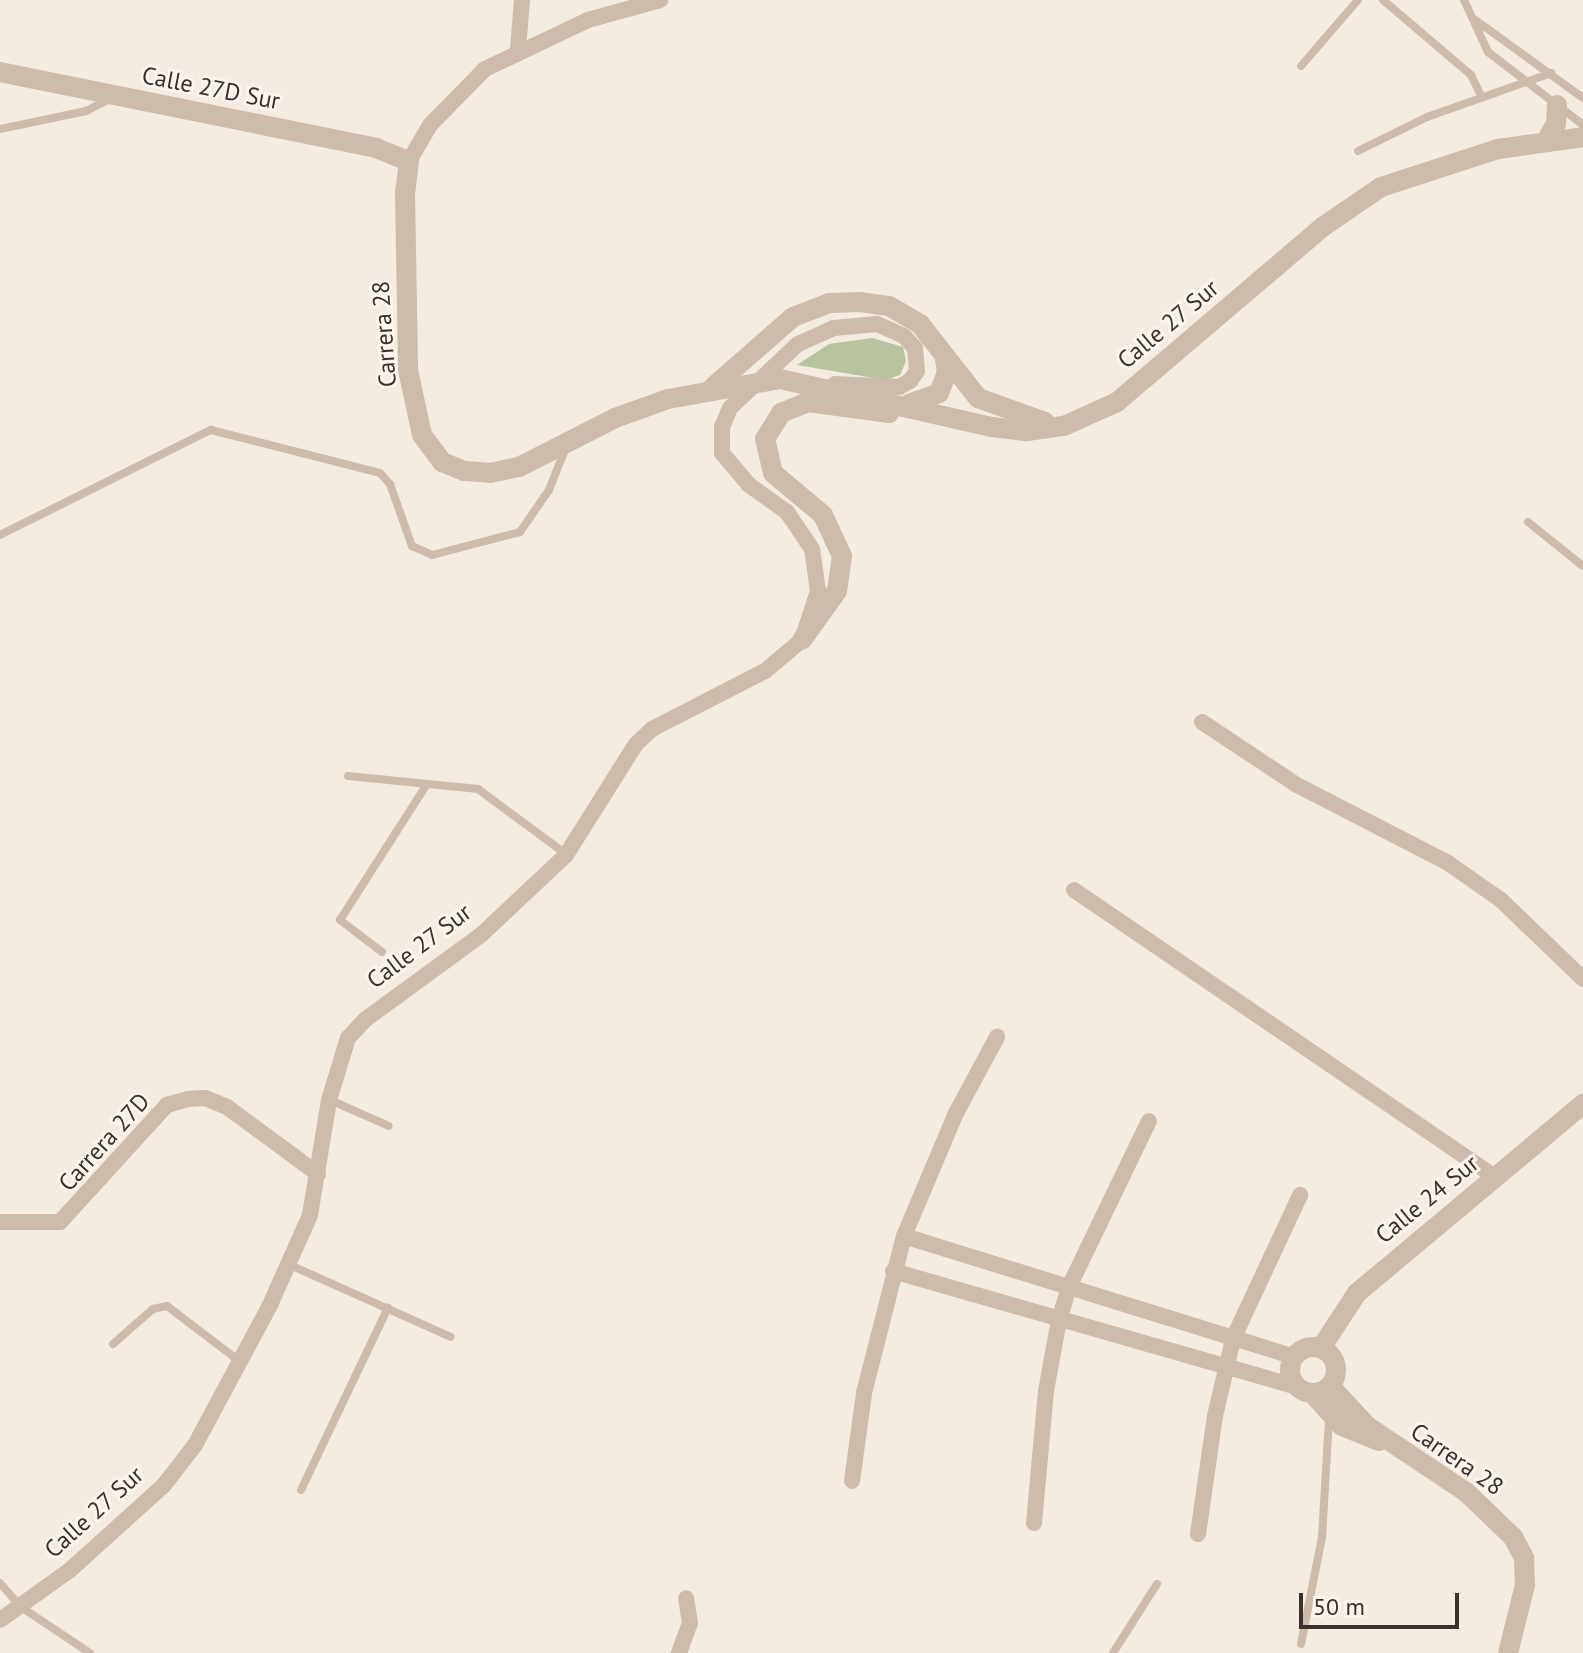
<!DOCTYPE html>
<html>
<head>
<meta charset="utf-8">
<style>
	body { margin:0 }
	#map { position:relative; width:1583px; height:1653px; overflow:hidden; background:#f4ebe1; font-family:"PT Sans",sans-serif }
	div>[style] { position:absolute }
	.green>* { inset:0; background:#b8c4a0 }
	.service>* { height:8px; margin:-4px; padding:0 4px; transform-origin:4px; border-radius:4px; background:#cdbbac }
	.minor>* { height:16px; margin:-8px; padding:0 8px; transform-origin:8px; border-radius:8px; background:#cdbbac }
	.tertiary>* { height:20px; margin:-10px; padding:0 10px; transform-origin:10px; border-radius:10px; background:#cdbbac }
	.tertiary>.ring { margin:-10px; padding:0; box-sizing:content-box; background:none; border:20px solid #cdbbac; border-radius:50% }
	.minor-bridge>* { height:16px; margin:-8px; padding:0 8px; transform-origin:8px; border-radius:8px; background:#cdbbac }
	span { translate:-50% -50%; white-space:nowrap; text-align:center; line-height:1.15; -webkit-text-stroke:6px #fbf5ee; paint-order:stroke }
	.street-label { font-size:24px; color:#3b302b }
	.scale { position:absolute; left:1299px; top:1593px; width:160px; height:36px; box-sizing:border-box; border:4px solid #3b302b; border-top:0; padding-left:10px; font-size:24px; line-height:28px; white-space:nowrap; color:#3b302b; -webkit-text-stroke:6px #fbf5ee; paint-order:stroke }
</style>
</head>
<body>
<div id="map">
	<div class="green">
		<i style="clip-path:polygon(872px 338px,903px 347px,906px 361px,900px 375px,886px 380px,797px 365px,829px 344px)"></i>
	</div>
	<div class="service">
		<i style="left:1383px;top:0;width:116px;rotate:40.4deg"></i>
		<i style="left:1471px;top:75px;width:25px;rotate:64deg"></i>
		<i style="left:1464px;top:0;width:57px;rotate:65.2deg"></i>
		<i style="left:1488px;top:52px;width:120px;rotate:37.5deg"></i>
		<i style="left:1474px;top:19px;width:135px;rotate:35.9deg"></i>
		<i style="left:1301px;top:66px;width:87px;rotate:-49.2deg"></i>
		<i style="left:0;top:129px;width:88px;rotate:-11.8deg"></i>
		<i style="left:86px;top:111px;width:29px;rotate:-27deg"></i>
		<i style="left:1358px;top:151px;width:77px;rotate:-26.2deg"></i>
		<i style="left:1427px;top:117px;width:132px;rotate:-19.5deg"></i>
		<i style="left:1528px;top:522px;width:70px;rotate:38.7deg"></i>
		<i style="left:0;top:535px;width:236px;rotate:-26.5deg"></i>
		<i style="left:211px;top:430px;width:174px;rotate:14.3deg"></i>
		<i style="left:380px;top:473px;width:15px;rotate:48deg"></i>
		<i style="left:390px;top:484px;width:66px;rotate:70.5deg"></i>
		<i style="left:412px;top:546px;width:22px;rotate:24deg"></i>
		<i style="left:432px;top:555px;width:91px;rotate:-14.6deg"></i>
		<i style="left:520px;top:532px;width:51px;rotate:-55.4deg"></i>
		<i style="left:549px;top:490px;width:46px;rotate:-68.4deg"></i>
		<i style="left:348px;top:776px;width:131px;rotate:5.7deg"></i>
		<i style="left:478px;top:789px;width:109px;rotate:36.5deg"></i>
		<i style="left:382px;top:952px;width:53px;rotate:-142.7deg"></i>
		<i style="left:340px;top:920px;width:161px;rotate:-57.4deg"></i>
		<i style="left:330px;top:1100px;width:64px;rotate:23.8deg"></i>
		<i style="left:290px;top:1265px;width:176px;rotate:24.1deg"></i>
		<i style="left:113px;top:1344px;width:53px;rotate:-41.2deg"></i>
		<i style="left:153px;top:1309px;width:14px;rotate:-12deg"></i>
		<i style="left:167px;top:1306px;width:89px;rotate:37.3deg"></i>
		<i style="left:301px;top:1490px;width:202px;rotate:-64.5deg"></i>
		<i style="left:0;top:1583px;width:32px;rotate:49deg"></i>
		<i style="left:21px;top:1607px;width:83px;rotate:33.7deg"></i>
		<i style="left:1301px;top:1644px;width:109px;rotate:-78.9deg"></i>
		<i style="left:1322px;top:1537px;width:118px;rotate:-86.6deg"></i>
		<i style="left:1113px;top:1653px;width:82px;rotate:-57.5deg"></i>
	</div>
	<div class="minor">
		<i style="left:518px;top:49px;width:49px;rotate:-85.3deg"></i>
		<i style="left:409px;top:161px;width:42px;rotate:-59.7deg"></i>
		<i style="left:430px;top:125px;width:78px;rotate:-45.5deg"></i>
		<i style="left:485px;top:69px;width:114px;rotate:-25.4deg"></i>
		<i style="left:588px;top:20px;width:75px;rotate:-15.5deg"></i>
		<i style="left:835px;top:384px;width:64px;rotate:2.7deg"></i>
		<i style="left:899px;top:387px;width:13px;rotate:-29deg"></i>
		<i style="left:910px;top:381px;width:12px;rotate:-55deg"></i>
		<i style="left:917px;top:371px;width:23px;rotate:-95deg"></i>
		<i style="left:915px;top:348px;width:16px;rotate:-133deg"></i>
		<i style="left:904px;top:336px;width:30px;rotate:-156deg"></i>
		<i style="left:1202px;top:722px;width:114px;rotate:33.6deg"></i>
		<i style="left:1297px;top:785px;width:170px;rotate:27.3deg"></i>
		<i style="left:1448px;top:863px;width:65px;rotate:34.9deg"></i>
		<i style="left:1501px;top:900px;width:114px;rotate:43.9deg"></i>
		<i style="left:1074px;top:890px;width:510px;rotate:34.28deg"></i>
		<i style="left:0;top:1222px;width:60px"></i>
		<i style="left:60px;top:1222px;width:159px;rotate:-47.6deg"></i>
		<i style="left:167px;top:1105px;width:22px;rotate:-16deg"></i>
		<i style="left:188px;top:1099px;width:17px;rotate:-3deg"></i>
		<i style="left:205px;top:1098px;width:24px;rotate:22deg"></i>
		<i style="left:227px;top:1107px;width:113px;rotate:36.4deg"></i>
		<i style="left:904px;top:1236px;width:408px;rotate:17.2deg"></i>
		<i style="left:893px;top:1271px;width:418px;rotate:16deg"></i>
		<i style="left:852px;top:1481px;width:89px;rotate:-82.2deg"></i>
		<i style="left:864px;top:1393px;width:162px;rotate:-75.7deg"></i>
		<i style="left:904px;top:1236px;width:131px;rotate:-67.1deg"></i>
		<i style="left:955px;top:1115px;width:89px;rotate:-61.7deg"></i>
		<i style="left:1034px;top:1523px;width:133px;rotate:-84.8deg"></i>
		<i style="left:1046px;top:1391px;width:72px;rotate:-79.6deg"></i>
		<i style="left:1059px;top:1320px;width:34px;rotate:-73deg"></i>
		<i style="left:1069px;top:1287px;width:184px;rotate:-64.3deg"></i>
		<i style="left:1198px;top:1534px;width:119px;rotate:-81.8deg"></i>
		<i style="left:1215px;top:1416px;width:79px;rotate:-76.8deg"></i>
		<i style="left:1233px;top:1339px;width:159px;rotate:-65deg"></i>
		<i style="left:0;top:1620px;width:86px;rotate:-35.5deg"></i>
		<i style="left:70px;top:1570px;width:127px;rotate:-42.1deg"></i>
		<i style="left:164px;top:1485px;width:51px;rotate:-52.2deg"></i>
		<i style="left:195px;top:1445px;width:159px;rotate:-61.8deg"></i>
		<i style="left:270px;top:1305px;width:98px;rotate:-66deg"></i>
		<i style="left:310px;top:1215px;width:117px;rotate:-80.6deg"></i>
		<i style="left:329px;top:1100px;width:65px;rotate:-73deg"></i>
		<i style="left:348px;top:1038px;width:26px;rotate:-47deg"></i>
		<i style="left:366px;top:1019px;width:144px;rotate:-36.2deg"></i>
		<i style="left:482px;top:934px;width:115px;rotate:-43.2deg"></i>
		<i style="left:566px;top:855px;width:131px;rotate:-57.8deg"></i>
		<i style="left:636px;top:744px;width:22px;rotate:-43deg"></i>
		<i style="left:652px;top:729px;width:127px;rotate:-27.2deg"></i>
		<i style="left:765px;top:671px;width:48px;rotate:-40deg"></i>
		<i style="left:802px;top:640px;width:52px;rotate:-71.9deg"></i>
		<i style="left:818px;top:591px;width:42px;rotate:-98.1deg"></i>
		<i style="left:812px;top:549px;width:45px;rotate:-124deg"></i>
		<i style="left:787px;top:512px;width:47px;rotate:-144.6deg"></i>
		<i style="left:679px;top:1653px;width:32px;rotate:-70deg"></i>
		<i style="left:690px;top:1623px;width:25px;rotate:-99deg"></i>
	</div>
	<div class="tertiary">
		<i style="left:0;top:72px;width:384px;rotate:11.4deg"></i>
		<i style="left:376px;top:148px;width:35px;rotate:22deg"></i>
		<i style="left:409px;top:161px;width:32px;rotate:97deg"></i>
		<i style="left:405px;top:193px;width:177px;rotate:89deg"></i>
		<i style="left:408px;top:370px;width:66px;rotate:77.8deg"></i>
		<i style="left:422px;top:435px;width:34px;rotate:53deg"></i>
		<i style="left:442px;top:462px;width:24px;rotate:22deg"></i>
		<i style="left:464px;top:471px;width:26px;rotate:4deg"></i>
		<i style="left:490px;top:473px;width:30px;rotate:-12deg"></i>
		<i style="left:519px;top:467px;width:108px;rotate:-27deg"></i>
		<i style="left:615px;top:418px;width:56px;rotate:-19.7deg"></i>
		<i style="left:668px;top:399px;width:114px;rotate:-10.1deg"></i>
		<i style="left:780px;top:379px;width:217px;rotate:12.8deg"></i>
		<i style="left:992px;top:427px;width:35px;rotate:7deg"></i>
		<i style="left:1027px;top:431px;width:37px;rotate:-8deg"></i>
		<i style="left:1064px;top:426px;width:58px;rotate:-24.4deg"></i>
		<i style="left:1117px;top:402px;width:272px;rotate:-40.4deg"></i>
		<i style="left:1324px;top:226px;width:69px;rotate:-34.4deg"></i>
		<i style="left:1381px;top:187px;width:123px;rotate:-18deg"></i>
		<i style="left:1498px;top:149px;width:86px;rotate:-8deg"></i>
		<i style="left:1546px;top:141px;width:20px;rotate:-60deg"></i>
		<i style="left:1556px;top:124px;width:19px;rotate:-87deg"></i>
		<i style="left:713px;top:387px;width:106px;rotate:-41.2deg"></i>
		<i style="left:793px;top:317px;width:40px;rotate:-21deg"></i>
		<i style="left:830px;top:303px;width:30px;rotate:-2deg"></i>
		<i style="left:860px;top:302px;width:29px;rotate:8deg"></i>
		<i style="left:889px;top:306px;width:36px;rotate:30deg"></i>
		<i style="left:920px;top:324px;width:94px;rotate:51.9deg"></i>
		<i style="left:978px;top:398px;width:71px;rotate:19.7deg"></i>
		<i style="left:909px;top:404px;width:32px;rotate:-20deg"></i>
		<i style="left:939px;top:393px;width:22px;rotate:-69deg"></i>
		<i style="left:947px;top:372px;width:13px;rotate:-99deg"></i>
		<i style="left:802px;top:640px;width:60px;rotate:-54.5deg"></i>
		<i style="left:837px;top:591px;width:35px;rotate:-82deg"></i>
		<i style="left:842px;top:556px;width:45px;rotate:-114.9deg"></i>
		<i style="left:823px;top:515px;width:65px;rotate:-140deg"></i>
		<i style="left:773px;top:473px;width:35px;rotate:-103deg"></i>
		<i style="left:765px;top:439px;width:31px;rotate:-58deg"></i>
		<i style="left:781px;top:413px;width:29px;rotate:-22deg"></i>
		<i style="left:808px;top:402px;width:82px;rotate:7.7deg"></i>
		<i class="ring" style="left:1290px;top:1347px;width:26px;height:26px"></i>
		<i style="left:1321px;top:1348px;width:66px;rotate:-56.8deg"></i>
		<i style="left:1357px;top:1293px;width:295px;rotate:-39.9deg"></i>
		<i style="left:1330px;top:1386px;width:54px;rotate:47.2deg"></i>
		<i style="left:1367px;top:1426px;width:119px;rotate:33.7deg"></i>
		<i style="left:1466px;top:1492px;width:65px;rotate:43.8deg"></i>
		<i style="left:1513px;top:1537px;width:24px;rotate:62deg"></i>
		<i style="left:1524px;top:1558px;width:27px;rotate:88deg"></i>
		<i style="left:1525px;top:1585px;width:70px;rotate:104deg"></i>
		<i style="left:1313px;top:1394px;width:43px;rotate:47.8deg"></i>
		<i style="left:1342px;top:1426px;width:40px;rotate:22deg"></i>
	</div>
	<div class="minor-bridge">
		<i style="left:749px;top:485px;width:42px;rotate:-130.2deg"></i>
		<i style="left:722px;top:453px;width:26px;rotate:-90deg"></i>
		<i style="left:722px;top:427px;width:21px;rotate:-67deg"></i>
		<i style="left:730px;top:408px;width:93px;rotate:-43.3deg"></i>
		<i style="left:798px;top:344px;width:39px;rotate:-24deg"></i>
		<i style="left:834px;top:328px;width:43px;rotate:-5.3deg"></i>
	</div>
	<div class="street-label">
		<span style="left:211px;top:88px;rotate:11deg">Calle 27D Sur</span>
		<span style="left:1168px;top:324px;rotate:-40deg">Calle 27 Sur</span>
		<span style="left:384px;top:334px;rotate:-94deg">Carrera 28</span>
		<span style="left:419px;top:946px;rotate:-37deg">Calle 27 Sur</span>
		<span style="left:104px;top:1142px;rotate:-48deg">Carrera 27D</span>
		<span style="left:1427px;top:1199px;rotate:-39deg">Calle 24 Sur</span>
		<span style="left:1457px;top:1459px;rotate:35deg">Carrera 28</span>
		<span style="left:94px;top:1512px;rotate:-42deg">Calle 27 Sur</span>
	</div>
	<div class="scale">50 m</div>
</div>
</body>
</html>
